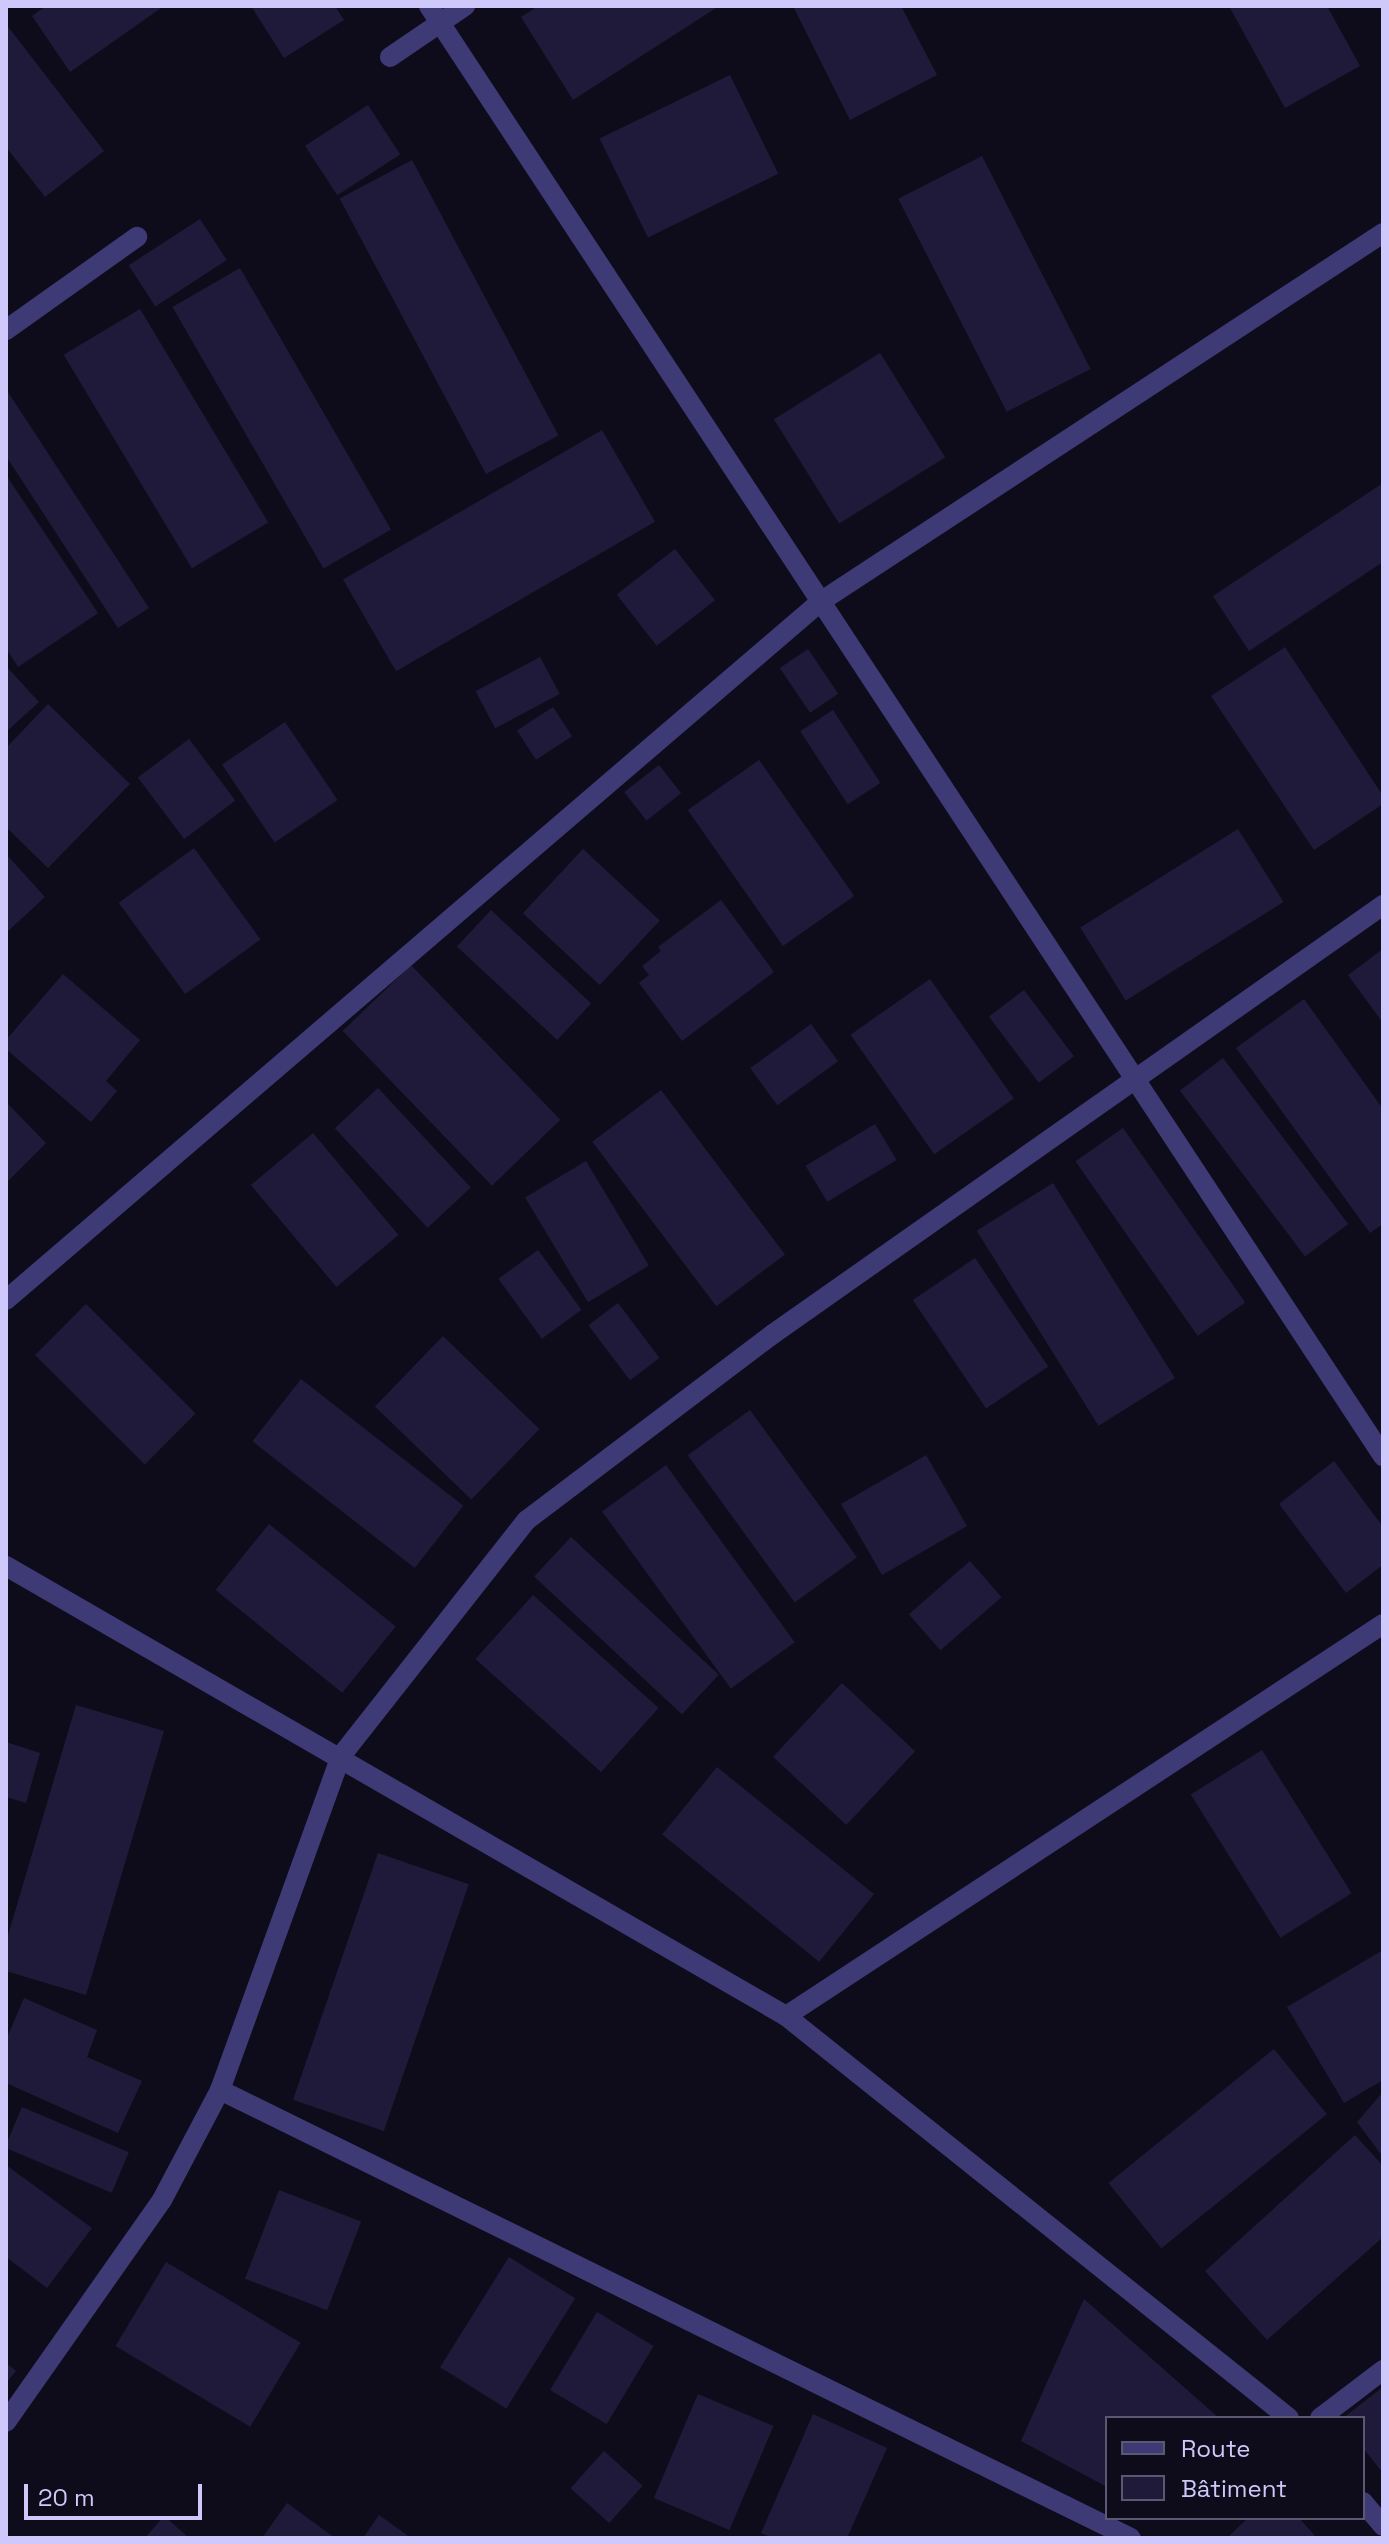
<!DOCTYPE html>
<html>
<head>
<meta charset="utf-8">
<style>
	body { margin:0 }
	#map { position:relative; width:1389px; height:2544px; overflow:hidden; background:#0e0c1a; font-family:"Space Grotesk",sans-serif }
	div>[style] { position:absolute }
	.building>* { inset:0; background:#201a3a; transform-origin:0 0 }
	.minor>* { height:20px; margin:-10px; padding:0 10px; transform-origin:10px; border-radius:10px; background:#3d3a76 }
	span { translate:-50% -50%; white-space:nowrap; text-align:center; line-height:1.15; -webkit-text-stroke:6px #0e0c1a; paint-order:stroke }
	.frame { position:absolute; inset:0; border:8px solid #cfc9fb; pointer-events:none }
	.legend { position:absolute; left:1105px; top:2416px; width:260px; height:104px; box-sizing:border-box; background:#0e0c1a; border:2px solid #5b5874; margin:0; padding:10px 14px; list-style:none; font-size:24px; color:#cfc9fb }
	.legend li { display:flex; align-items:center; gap:16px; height:40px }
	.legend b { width:40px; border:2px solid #5b5874 }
	.scale { position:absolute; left:24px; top:2484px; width:178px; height:36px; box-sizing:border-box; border:4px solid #cfc9fb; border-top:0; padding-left:10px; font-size:24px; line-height:28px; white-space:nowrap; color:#cfc9fb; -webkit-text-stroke:6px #0e0c1a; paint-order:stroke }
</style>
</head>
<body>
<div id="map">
	<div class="building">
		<i style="clip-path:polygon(46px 6px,164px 6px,70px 72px,32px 16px)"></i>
		<i style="clip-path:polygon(251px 6px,335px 6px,344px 20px,284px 58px)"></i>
		<i style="clip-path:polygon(538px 6px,719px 6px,573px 100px,521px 17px)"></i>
		<i style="clip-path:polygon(793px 6px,901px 6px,937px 75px,850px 120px)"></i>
		<i style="clip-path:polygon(1229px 6px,1327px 6px,1360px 66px,1285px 108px)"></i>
		<i style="clip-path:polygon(6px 24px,104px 151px,45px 197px,6px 147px)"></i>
		<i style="left:730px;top:75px;width:110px;height:145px;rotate:64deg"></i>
		<i style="left:368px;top:105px;width:59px;height:75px;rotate:57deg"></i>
		<i style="left:982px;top:156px;width:239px;height:94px;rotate:63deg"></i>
		<i style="left:412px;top:160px;width:312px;height:82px;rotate:62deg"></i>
		<i style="left:200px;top:219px;width:49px;height:85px;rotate:57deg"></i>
		<i style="left:240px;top:268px;width:302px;height:78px;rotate:60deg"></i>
		<i style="left:140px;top:309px;width:249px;height:89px;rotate:59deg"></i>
		<i style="left:880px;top:353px;width:123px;height:125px;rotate:58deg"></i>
		<i style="clip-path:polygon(6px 389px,149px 608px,118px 628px,6px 456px)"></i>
		<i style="left:602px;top:430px;width:106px;height:299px;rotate:60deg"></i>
		<i style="clip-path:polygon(6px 475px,98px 613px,18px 667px,6px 648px)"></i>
		<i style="clip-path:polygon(1383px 483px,1383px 562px,1249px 651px,1213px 596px)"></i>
		<i style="left:675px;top:549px;width:65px;height:74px;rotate:52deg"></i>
		<i style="clip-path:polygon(1285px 647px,1383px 796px,1383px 804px,1314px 850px,1211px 696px)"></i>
		<i style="left:808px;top:649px;width:54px;height:34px;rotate:56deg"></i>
		<i style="left:540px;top:657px;width:42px;height:73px;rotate:62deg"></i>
		<i style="clip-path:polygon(6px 666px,39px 702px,6px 732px)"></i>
		<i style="clip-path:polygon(48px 704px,130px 784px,48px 868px,6px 827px,6px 748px)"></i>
		<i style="left:553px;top:707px;width:35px;height:43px;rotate:57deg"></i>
		<i style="left:833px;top:710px;width:87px;height:39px;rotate:57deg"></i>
		<i style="left:285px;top:722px;width:94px;height:76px;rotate:56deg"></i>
		<i style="left:189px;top:739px;width:77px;height:64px;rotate:53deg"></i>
		<i style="left:759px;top:760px;width:166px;height:87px;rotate:55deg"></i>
		<i style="left:659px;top:765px;width:36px;height:44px;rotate:52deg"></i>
		<i style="left:1238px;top:829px;width:86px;height:186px;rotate:58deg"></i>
		<i style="left:194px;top:848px;width:113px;height:93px;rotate:54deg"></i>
		<i style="left:583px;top:849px;width:105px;height:88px;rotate:43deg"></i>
		<i style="clip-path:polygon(6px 854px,45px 897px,6px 933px)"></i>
		<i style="clip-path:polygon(721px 900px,774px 972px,682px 1041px,639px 983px,649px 975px,642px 966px,661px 951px,658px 947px)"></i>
		<i style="left:491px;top:910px;width:137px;height:50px;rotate:43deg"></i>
		<i style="clip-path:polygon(1383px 949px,1383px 1023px,1348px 975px)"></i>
		<i style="left:411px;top:965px;width:215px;height:95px;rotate:46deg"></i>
		<i style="clip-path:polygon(63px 974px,140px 1040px,106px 1081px,117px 1091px,91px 1122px,6px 1049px,6px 1040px)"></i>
		<i style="left:930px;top:979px;width:146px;height:97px;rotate:55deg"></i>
		<i style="left:1024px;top:990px;width:83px;height:44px;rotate:53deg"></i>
		<i style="clip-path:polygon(1304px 999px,1383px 1109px,1383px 1224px,1370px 1233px,1236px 1048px)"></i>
		<i style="left:811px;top:1024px;width:46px;height:75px;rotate:54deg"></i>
		<i style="left:1223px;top:1058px;width:208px;height:54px;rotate:53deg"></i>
		<i style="left:378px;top:1088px;width:136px;height:59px;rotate:47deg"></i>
		<i style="left:661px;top:1090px;width:206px;height:86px;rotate:53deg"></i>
		<i style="clip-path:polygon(6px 1102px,46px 1143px,6px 1183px)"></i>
		<i style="left:875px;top:1124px;width:42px;height:81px;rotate:59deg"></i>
		<i style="left:1123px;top:1128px;width:213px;height:58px;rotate:55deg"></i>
		<i style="left:313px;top:1133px;width:133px;height:81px;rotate:50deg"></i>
		<i style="left:586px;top:1161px;width:122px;height:71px;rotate:59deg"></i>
		<i style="left:1053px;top:1183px;width:230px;height:90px;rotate:58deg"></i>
		<i style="left:538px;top:1250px;width:74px;height:49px;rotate:54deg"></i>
		<i style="left:975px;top:1258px;width:131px;height:75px;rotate:56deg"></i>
		<i style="left:618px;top:1303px;width:69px;height:37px;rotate:53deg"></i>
		<i style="left:86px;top:1304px;width:155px;height:72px;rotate:45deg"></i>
		<i style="left:443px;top:1336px;width:134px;height:98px;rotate:44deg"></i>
		<i style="left:301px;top:1379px;width:206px;height:79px;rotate:38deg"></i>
		<i style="left:750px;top:1410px;width:182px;height:77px;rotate:54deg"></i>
		<i style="left:926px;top:1455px;width:82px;height:98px;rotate:60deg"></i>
		<i style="clip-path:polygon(1334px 1461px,1383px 1527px,1383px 1565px,1346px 1593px,1279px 1504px)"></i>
		<i style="left:666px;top:1465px;width:219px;height:79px;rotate:54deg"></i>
		<i style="left:269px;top:1524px;width:163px;height:85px;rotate:39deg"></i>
		<i style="left:571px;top:1537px;width:202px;height:54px;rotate:43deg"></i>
		<i style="left:970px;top:1561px;width:48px;height:81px;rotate:49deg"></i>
		<i style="left:533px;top:1595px;width:169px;height:86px;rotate:42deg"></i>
		<i style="left:842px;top:1683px;width:100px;height:101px;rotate:43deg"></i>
		<i style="clip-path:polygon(76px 1705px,164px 1731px,86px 1995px,6px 1971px,6px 1942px)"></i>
		<i style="clip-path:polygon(6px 1742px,40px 1753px,26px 1803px,6px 1797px)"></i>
		<i style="left:1262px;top:1750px;width:169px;height:84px;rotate:58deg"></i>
		<i style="left:717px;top:1767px;width:202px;height:87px;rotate:39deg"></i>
		<i style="left:378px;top:1853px;width:96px;height:261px;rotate:19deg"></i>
		<i style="clip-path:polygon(1383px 1950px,1383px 2080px,1344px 2103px,1287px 2007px)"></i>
		<i style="clip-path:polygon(24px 1998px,97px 2030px,87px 2057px,142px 2081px,118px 2133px,6px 2083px,6px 2040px)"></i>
		<i style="left:1274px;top:2049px;width:84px;height:213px;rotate:51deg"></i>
		<i style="clip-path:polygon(1383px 2092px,1383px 2157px,1357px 2122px)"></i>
		<i style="left:22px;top:2107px;width:116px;height:44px;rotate:23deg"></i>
		<i style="clip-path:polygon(1355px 2135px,1383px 2166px,1383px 2237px,1267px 2340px,1205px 2271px)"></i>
		<i style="clip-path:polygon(6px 2165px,92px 2228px,47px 2288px,6px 2257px)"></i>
		<i style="left:279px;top:2190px;width:88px;height:95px;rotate:21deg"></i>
		<i style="left:509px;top:2257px;width:78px;height:130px;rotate:32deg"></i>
		<i style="left:166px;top:2262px;width:157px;height:98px;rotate:31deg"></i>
		<i style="clip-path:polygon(1084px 2299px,1219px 2418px,1107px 2418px,1107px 2487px,1021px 2441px)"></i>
		<i style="left:597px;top:2312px;width:66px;height:91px;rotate:31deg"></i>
		<i style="clip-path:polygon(6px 2363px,16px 2371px,6px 2383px)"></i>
		<i style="clip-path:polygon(1383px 2387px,1383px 2473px,1363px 2448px,1363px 2418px,1343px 2418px)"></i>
		<i style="left:698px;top:2394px;width:82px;height:113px;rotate:23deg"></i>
		<i style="clip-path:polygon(813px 2414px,887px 2448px,847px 2538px,773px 2538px,761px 2533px)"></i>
		<i style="left:604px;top:2451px;width:52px;height:50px;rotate:42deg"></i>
		<i style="clip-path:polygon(287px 2503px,335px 2538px,262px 2538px)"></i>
		<i style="clip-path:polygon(379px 2515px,411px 2538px,363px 2538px)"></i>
		<i style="clip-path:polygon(164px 2516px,189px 2538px,145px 2538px)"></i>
		<i style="clip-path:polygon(1248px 2518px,1299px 2518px,1317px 2538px,1227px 2538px)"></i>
	</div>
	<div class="minor">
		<i style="left:429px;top:6px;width:1736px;rotate:56.66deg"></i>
		<i style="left:390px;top:57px;width:91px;rotate:-34.2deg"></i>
		<i style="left:6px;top:330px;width:161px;rotate:-35.4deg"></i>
		<i style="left:6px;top:1300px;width:1072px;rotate:-40.61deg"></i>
		<i style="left:820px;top:602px;width:673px;rotate:-33.24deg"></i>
		<i style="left:6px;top:1566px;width:900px;rotate:29.98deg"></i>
		<i style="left:786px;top:2016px;width:644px;rotate:38.63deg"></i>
		<i style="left:786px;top:2016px;width:714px;rotate:-33.29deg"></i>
		<i style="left:220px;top:2090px;width:1015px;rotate:26.19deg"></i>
		<i style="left:1320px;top:2418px;width:79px;rotate:-37.3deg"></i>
		<i style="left:6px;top:2422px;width:271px;rotate:-54.9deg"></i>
		<i style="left:162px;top:2200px;width:124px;rotate:-62.2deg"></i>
		<i style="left:220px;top:2090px;width:355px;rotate:-70.1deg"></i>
		<i style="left:341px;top:1756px;width:300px;rotate:-51.8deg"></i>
		<i style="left:527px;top:1520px;width:308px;rotate:-37.1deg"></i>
		<i style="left:773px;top:1334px;width:746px;rotate:-35.12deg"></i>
		<i style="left:1363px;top:2502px;width:31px;rotate:50deg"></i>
	</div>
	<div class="frame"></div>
	<ul class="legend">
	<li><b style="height:10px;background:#3d3a76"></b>Route</li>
	<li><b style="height:22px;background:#201a3a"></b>Bâtiment</li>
	</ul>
	<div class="scale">20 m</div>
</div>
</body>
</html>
